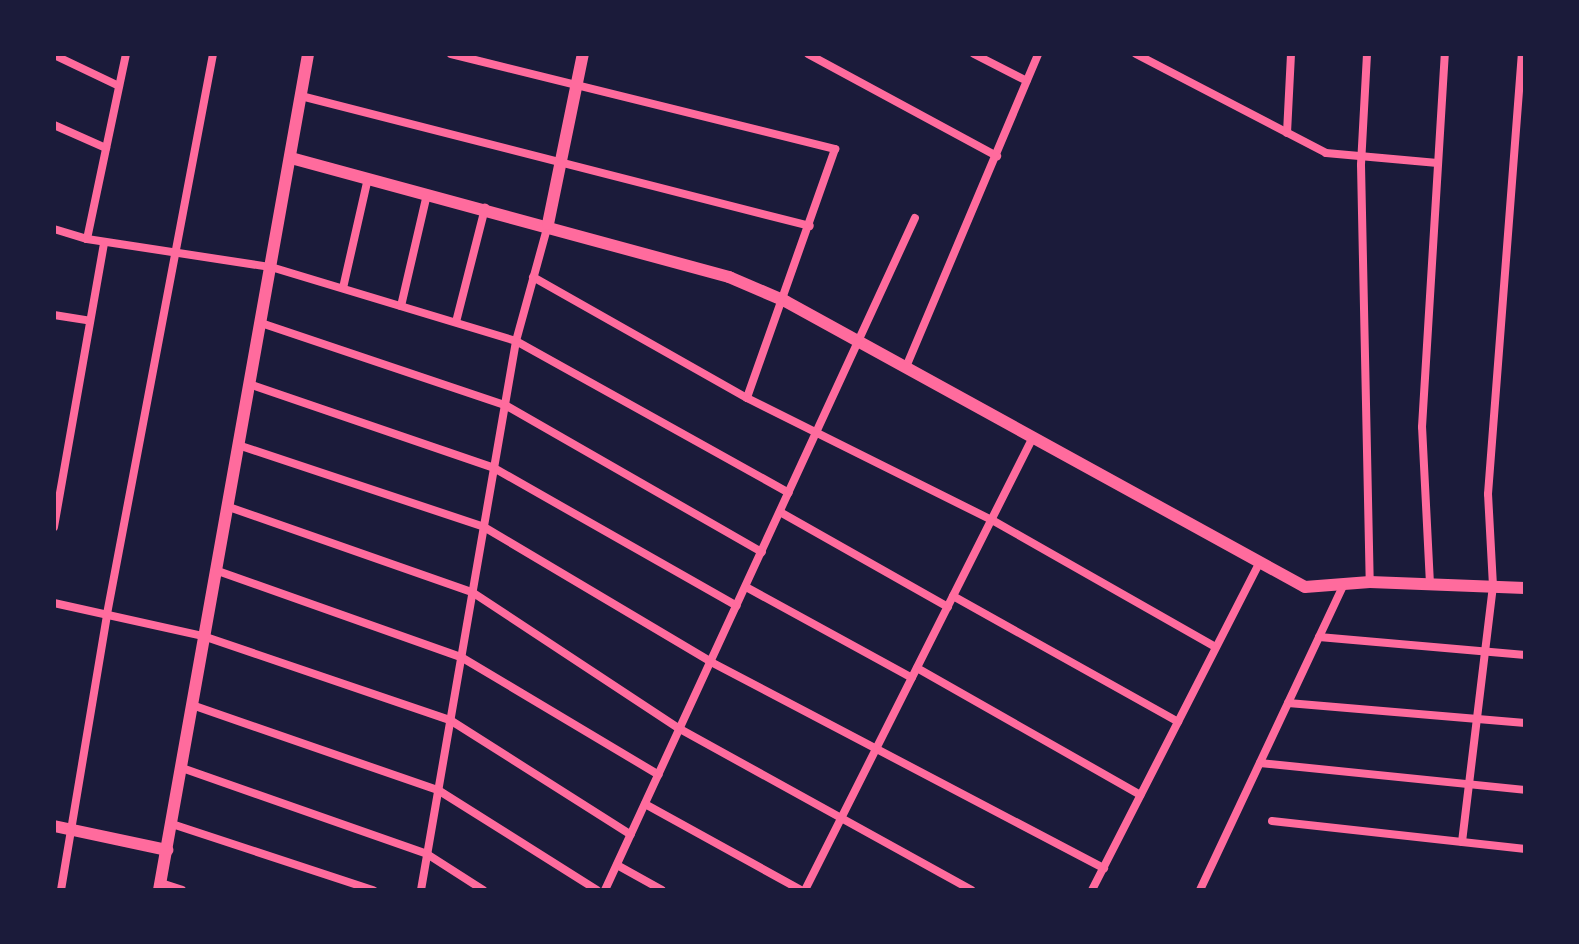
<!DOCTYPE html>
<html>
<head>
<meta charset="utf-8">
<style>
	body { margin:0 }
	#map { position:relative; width:1579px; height:944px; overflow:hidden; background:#1b1b3a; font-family:"Work Sans",sans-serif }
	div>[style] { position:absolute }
	.minor>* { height:8px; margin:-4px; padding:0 4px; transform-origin:4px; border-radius:4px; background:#ff6b9d }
	.tertiary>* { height:12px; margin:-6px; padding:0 6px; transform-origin:6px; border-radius:6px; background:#ff6b9d }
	span { translate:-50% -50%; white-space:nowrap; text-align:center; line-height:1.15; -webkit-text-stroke:6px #1b1b3a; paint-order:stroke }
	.frame { position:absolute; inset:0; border:56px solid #1b1b3a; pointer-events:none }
</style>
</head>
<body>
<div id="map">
	<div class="minor">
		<i style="left:451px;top:54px;width:396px;rotate:13.9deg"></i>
		<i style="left:835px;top:149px;width:264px;rotate:109.5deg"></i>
		<i style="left:808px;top:54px;width:215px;rotate:28.4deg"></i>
		<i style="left:974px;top:54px;width:59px;rotate:27deg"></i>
		<i style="left:1136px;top:54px;width:214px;rotate:27.5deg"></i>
		<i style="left:1326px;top:153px;width:112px;rotate:5.1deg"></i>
		<i style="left:1367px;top:54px;width:111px;rotate:93.1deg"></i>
		<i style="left:1361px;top:165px;width:417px;rotate:88.8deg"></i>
		<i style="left:54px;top:55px;width:72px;rotate:25.5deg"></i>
		<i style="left:301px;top:96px;width:525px;rotate:14.33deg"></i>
		<i style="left:54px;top:125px;width:57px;rotate:23.9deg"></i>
		<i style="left:1287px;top:133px;width:79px;rotate:-87.1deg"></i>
		<i style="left:54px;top:229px;width:34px;rotate:17deg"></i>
		<i style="left:87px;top:239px;width:186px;rotate:8.7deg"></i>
		<i style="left:271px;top:267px;width:256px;rotate:16.8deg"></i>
		<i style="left:516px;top:341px;width:312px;rotate:29.1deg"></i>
		<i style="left:87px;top:239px;width:189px;rotate:-78.1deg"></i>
		<i style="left:533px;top:277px;width:246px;rotate:29.5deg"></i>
		<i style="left:747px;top:398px;width:274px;rotate:26.5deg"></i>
		<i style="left:992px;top:520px;width:257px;rotate:29.6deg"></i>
		<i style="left:343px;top:288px;width:113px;rotate:-77.2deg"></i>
		<i style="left:401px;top:306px;width:115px;rotate:-76.9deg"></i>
		<i style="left:54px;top:315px;width:36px;rotate:9deg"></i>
		<i style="left:456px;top:322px;width:118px;rotate:-75.7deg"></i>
		<i style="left:261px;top:323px;width:257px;rotate:18.6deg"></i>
		<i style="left:505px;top:405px;width:296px;rotate:29.8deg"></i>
		<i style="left:906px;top:367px;width:340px;rotate:-67.1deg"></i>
		<i style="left:249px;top:384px;width:259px;rotate:18.9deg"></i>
		<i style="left:494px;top:468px;width:279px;rotate:29.6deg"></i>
		<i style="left:238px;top:445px;width:259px;rotate:18.4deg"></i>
		<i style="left:484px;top:527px;width:264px;rotate:30.7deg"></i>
		<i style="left:711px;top:662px;width:444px;rotate:27.7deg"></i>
		<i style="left:226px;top:506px;width:261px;rotate:19.3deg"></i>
		<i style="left:472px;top:592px;width:249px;rotate:33.4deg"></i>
		<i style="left:680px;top:729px;width:333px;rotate:28.9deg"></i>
		<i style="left:780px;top:512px;width:193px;rotate:29.5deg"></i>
		<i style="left:54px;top:527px;width:289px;rotate:-80deg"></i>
		<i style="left:215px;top:570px;width:261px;rotate:19.5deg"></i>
		<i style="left:461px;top:657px;width:230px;rotate:30.8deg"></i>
		<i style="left:1430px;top:584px;width:157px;rotate:-92.9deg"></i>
		<i style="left:1422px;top:427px;width:374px;rotate:-86.5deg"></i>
		<i style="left:746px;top:587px;width:189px;rotate:28.7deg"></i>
		<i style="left:953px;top:596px;width:258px;rotate:29.2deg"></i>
		<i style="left:54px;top:603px;width:153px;rotate:12.5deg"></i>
		<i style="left:203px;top:636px;width:261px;rotate:18.8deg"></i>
		<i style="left:450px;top:720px;width:214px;rotate:32.4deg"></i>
		<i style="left:1319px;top:637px;width:207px;rotate:5deg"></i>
		<i style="left:917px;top:668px;width:257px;rotate:29.6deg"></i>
		<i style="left:1288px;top:703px;width:238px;rotate:4.8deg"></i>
		<i style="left:192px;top:705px;width:260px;rotate:19.1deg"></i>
		<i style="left:438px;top:790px;width:188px;rotate:32.2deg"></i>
		<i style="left:1260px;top:763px;width:266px;rotate:5.8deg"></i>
		<i style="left:182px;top:768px;width:260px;rotate:19.3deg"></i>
		<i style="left:427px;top:854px;width:67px;rotate:32.7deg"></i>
		<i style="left:645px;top:804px;width:178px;rotate:28.9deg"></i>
		<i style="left:1272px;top:821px;width:255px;rotate:6.3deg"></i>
		<i style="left:172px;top:824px;width:212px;rotate:18.2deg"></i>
		<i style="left:1462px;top:842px;width:258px;rotate:-83.1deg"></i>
		<i style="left:1493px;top:586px;width:92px;rotate:-93.1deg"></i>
		<i style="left:1488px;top:494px;width:441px;rotate:-85.6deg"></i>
		<i style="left:617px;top:865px;width:51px;rotate:29.1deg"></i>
		<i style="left:161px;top:883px;width:22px;rotate:18deg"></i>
		<i style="left:61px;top:890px;width:280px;rotate:-80.5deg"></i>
		<i style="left:107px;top:614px;width:570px;rotate:-79.28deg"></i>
		<i style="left:421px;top:890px;width:557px;rotate:-80.18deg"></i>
		<i style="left:516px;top:341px;width:120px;rotate:-74.6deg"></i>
		<i style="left:605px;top:890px;width:740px;rotate:-65.24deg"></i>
		<i style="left:805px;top:890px;width:507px;rotate:-63.28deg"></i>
		<i style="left:1092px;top:890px;width:369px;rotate:-62.9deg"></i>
		<i style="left:1200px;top:890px;width:338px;rotate:-64.8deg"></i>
	</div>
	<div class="tertiary">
		<i style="left:291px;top:158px;width:454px;rotate:15.2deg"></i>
		<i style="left:729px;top:277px;width:61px;rotate:23.2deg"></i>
		<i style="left:785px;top:301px;width:593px;rotate:28.81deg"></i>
		<i style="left:1305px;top:587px;width:65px;rotate:-4.4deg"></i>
		<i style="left:1370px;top:582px;width:155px;rotate:2.2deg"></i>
		<i style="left:548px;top:224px;width:174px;rotate:-78.4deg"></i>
		<i style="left:54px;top:826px;width:116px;rotate:12deg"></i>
		<i style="left:159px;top:890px;width:849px;rotate:-79.89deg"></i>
	</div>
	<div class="frame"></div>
</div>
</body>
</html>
